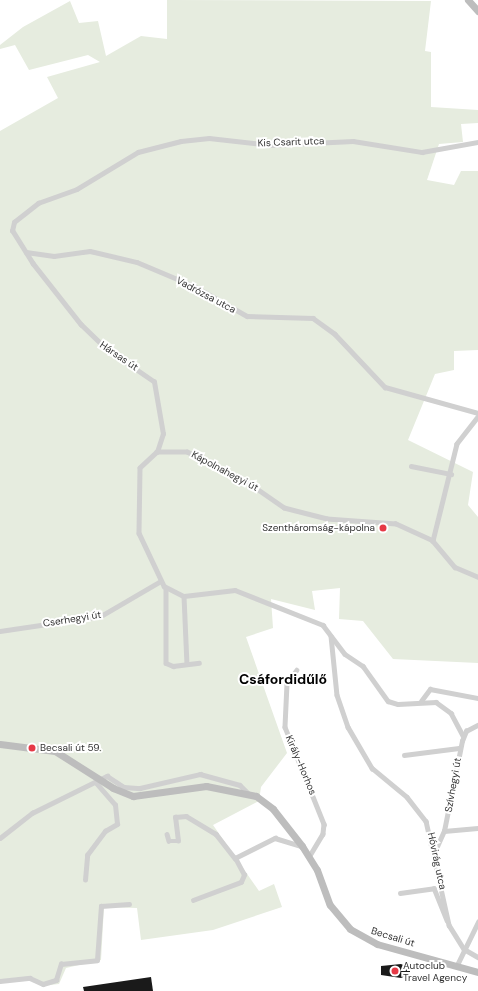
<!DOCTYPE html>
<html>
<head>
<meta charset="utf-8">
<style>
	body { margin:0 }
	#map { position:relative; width:478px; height:991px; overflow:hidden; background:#fff; font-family:"DM Sans",sans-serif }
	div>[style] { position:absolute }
	.green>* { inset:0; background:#e6ecdf }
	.building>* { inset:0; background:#1a1a1a }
	.street>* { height:4.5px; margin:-2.25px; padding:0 2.25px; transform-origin:2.25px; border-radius:2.25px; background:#d0d0d0 }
	.secondary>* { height:7px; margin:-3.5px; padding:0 3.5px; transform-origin:3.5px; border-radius:3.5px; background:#bdbdbd }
	.dots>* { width:11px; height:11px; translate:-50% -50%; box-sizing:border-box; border:2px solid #fff; border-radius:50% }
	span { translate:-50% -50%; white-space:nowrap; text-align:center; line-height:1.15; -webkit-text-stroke:4px #fff; paint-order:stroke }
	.street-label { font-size:10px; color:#333 }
	.poi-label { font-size:10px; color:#333 }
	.right { translate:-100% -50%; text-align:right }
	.left { translate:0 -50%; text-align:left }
	.district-label { font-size:14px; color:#000; font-weight:700 }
</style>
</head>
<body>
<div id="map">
	<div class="green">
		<i style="clip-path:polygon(167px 0,431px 1px,425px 51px,431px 52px,431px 107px,478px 110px,478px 123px,461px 124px,463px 142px,439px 144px,427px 180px,454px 185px,461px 171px,478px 171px,478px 350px,454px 351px,454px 370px,435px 374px,408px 440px,473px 472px,468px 505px,478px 517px,478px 663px,393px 659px,363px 621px,339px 619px,340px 588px,312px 591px,315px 610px,271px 599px,273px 628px,246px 637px,287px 753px,261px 787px,259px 801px,213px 825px,259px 891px,274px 884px,282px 907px,213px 930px,141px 940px,137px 908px,104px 907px,101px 960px,66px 968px,59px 984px,41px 986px,32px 980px,0 982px,0 131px,58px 98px,47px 77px,100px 62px,88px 55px,29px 70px,15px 45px,0 49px,0 45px,23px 27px,70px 1px,79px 23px,98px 21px,106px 56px,141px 36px,167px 39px)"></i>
	</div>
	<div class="building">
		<i style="clip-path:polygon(401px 964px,410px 968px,410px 974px,401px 978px,381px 975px,381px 966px)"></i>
		<i style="clip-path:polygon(151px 977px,153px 991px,84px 991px,83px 987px)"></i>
	</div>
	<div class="street">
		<i style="left:26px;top:252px;width:28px;rotate:8deg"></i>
		<i style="left:54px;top:256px;width:36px;rotate:-8deg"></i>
		<i style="left:90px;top:251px;width:48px;rotate:13.2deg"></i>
		<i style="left:137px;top:262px;width:62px;rotate:22.8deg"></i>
		<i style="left:194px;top:286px;width:61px;rotate:29.5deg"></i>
		<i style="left:247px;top:316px;width:66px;rotate:1.7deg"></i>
		<i style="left:313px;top:318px;width:27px;rotate:36deg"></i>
		<i style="left:335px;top:334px;width:73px;rotate:46.7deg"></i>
		<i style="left:385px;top:387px;width:97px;rotate:15.6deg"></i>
		<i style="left:478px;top:417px;width:34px;rotate:128deg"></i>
		<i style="left:457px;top:444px;width:100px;rotate:103.9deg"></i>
		<i style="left:433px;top:541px;width:34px;rotate:50deg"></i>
		<i style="left:455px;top:567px;width:25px;rotate:23deg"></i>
		<i style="left:157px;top:452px;width:19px;rotate:-72deg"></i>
		<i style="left:163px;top:434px;width:53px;rotate:-99.8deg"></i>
		<i style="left:154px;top:382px;width:58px;rotate:-145.5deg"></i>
		<i style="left:106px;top:349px;width:35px;rotate:-136deg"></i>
		<i style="left:81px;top:325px;width:78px;rotate:-128.2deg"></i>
		<i style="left:33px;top:264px;width:39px;rotate:-122deg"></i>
		<i style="left:12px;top:231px;width:9px;rotate:-77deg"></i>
		<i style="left:14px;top:222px;width:31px;rotate:-38deg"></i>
		<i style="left:38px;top:203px;width:41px;rotate:-19.7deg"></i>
		<i style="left:77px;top:189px;width:71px;rotate:-31.2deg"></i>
		<i style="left:138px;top:152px;width:44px;rotate:-14.3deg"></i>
		<i style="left:181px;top:141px;width:28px;rotate:-6deg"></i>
		<i style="left:209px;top:138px;width:61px;rotate:6.5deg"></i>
		<i style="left:270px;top:145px;width:83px;rotate:-2.8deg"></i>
		<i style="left:353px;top:141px;width:70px;rotate:9.1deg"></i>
		<i style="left:422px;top:152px;width:57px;rotate:-10.1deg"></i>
		<i style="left:411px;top:466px;width:41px;rotate:11.3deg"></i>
		<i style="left:433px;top:541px;width:41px;rotate:-155.3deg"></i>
		<i style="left:396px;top:524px;width:69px;rotate:-175.9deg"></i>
		<i style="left:327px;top:519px;width:44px;rotate:-165.7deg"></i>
		<i style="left:284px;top:508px;width:44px;rotate:-145.2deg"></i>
		<i style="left:248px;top:483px;width:68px;rotate:-153.1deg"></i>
		<i style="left:187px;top:452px;width:30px;rotate:180deg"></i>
		<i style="left:157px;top:452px;width:23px;rotate:137deg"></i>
		<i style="left:140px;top:468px;width:65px;rotate:90.9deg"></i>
		<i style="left:139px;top:533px;width:59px;rotate:64.7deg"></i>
		<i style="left:164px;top:586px;width:22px;rotate:27deg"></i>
		<i style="left:184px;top:596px;width:51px;rotate:-6.7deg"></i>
		<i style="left:235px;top:590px;width:95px;rotate:21.7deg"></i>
		<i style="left:323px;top:625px;width:36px;rotate:53deg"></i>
		<i style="left:345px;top:654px;width:22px;rotate:34deg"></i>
		<i style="left:363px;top:666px;width:43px;rotate:54.5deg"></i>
		<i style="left:388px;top:701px;width:10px;rotate:17deg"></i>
		<i style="left:398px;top:704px;width:38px;rotate:-3deg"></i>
		<i style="left:436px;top:702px;width:19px;rotate:36deg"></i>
		<i style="left:451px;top:713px;width:26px;rotate:62deg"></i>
		<i style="left:166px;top:588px;width:75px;rotate:90deg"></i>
		<i style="left:166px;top:663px;width:8px;rotate:23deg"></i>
		<i style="left:173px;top:666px;width:26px;rotate:-7deg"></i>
		<i style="left:184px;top:596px;width:68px;rotate:87.5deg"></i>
		<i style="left:0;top:631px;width:102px;rotate:-8.4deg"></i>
		<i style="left:101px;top:616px;width:67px;rotate:-30.4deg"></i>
		<i style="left:331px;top:636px;width:59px;rotate:84.2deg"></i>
		<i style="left:337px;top:695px;width:34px;rotate:71deg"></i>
		<i style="left:348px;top:727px;width:48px;rotate:59.7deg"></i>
		<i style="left:372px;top:768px;width:45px;rotate:39.6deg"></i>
		<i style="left:407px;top:797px;width:31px;rotate:52deg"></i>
		<i style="left:426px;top:821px;width:107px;rotate:77.5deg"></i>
		<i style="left:449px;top:925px;width:28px;rotate:58deg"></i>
		<i style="left:464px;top:949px;width:16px;rotate:30deg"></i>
		<i style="left:297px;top:670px;width:17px;rotate:126deg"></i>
		<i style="left:287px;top:684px;width:43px;rotate:92.7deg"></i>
		<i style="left:285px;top:727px;width:105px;rotate:68.1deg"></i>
		<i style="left:324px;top:824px;width:10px;rotate:96deg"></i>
		<i style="left:323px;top:834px;width:27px;rotate:121deg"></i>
		<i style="left:421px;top:701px;width:15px;rotate:-53deg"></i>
		<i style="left:430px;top:689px;width:49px;rotate:10.6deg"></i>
		<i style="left:404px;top:755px;width:55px;rotate:-7.3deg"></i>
		<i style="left:444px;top:831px;width:34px;rotate:-5deg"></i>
		<i style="left:167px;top:834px;width:7px;rotate:74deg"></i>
		<i style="left:169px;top:841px;width:9px"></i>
		<i style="left:178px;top:841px;width:24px;rotate:-97deg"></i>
		<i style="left:175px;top:817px;width:11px;rotate:-5deg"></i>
		<i style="left:186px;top:816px;width:35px;rotate:31deg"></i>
		<i style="left:216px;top:834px;width:31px;rotate:52deg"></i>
		<i style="left:0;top:838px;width:41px;rotate:-38deg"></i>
		<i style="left:32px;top:813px;width:84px;rotate:-26.3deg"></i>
		<i style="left:107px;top:776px;width:20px;rotate:33deg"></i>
		<i style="left:124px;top:787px;width:16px;rotate:4deg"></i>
		<i style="left:140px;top:788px;width:62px;rotate:-13.1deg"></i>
		<i style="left:200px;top:774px;width:41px;rotate:15.4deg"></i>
		<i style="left:240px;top:785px;width:11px;rotate:45deg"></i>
		<i style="left:435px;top:851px;width:22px;rotate:-66deg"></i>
		<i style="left:444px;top:831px;width:92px;rotate:-78.7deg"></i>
		<i style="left:462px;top:741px;width:11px;rotate:-68deg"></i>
		<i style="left:466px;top:731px;width:13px;rotate:-27deg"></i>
		<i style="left:85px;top:880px;width:25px;rotate:-85deg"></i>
		<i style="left:87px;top:855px;width:30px;rotate:-53deg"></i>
		<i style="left:105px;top:831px;width:14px;rotate:-30deg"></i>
		<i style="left:117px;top:824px;width:19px;rotate:-96deg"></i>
		<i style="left:115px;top:805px;width:28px;rotate:-131deg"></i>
		<i style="left:400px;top:893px;width:34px;rotate:-8deg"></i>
		<i style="left:434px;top:888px;width:35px;rotate:68deg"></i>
		<i style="left:193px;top:900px;width:51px;rotate:-20.6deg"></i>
		<i style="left:241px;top:882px;width:8px;rotate:-67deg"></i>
		<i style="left:244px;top:875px;width:19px;rotate:-118deg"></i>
		<i style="left:235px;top:858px;width:45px;rotate:-26.6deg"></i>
		<i style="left:275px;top:838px;width:28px;rotate:17deg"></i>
		<i style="left:457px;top:965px;width:48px;rotate:-64deg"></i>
		<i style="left:0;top:981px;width:30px;rotate:-6deg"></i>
		<i style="left:30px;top:978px;width:14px;rotate:25deg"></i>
		<i style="left:43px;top:984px;width:14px;rotate:-17deg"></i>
		<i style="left:56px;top:980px;width:17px;rotate:-73deg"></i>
		<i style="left:61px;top:964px;width:36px;rotate:-6deg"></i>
		<i style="left:97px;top:960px;width:54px;rotate:-85.8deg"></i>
		<i style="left:101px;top:906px;width:28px;rotate:-4deg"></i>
	</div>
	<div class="secondary">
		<i style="left:468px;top:0;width:15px;rotate:48deg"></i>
		<i style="left:0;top:744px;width:55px;rotate:7.3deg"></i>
		<i style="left:55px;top:751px;width:69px;rotate:32.5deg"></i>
		<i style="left:113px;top:788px;width:22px;rotate:22deg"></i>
		<i style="left:133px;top:796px;width:74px;rotate:-7.8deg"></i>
		<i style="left:206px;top:786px;width:51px;rotate:11.3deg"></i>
		<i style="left:256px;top:796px;width:21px;rotate:37deg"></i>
		<i style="left:273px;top:809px;width:47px;rotate:51.9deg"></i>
		<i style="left:302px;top:846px;width:28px;rotate:58deg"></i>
		<i style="left:317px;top:870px;width:37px;rotate:70deg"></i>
		<i style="left:330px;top:905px;width:31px;rotate:50deg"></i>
		<i style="left:350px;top:929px;width:31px;rotate:29deg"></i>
		<i style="left:377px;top:944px;width:105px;rotate:15.5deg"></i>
	</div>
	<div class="dots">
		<i style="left:383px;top:528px;background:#e63946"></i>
		<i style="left:32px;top:748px;background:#e63946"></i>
		<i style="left:395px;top:971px;background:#e63946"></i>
	</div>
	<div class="street-label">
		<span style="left:291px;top:142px;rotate:-2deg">Kis Csarit utca</span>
		<span style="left:206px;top:295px;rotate:28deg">Vadrózsa utca</span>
		<span style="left:119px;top:356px;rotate:34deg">Hársas út</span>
		<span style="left:225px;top:471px;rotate:28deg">Kápolnahegyi út</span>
		<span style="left:72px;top:619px;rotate:-9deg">Cserhegyi út</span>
		<span style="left:301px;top:765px;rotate:67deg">Király-Horhos</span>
		<span style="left:453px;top:785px;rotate:-80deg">Szívhegyi út</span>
		<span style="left:437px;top:861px;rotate:78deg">Hóvirág utca</span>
		<span style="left:393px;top:937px;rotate:17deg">Becsali út</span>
	</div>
	<div class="poi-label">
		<span class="right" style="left:375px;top:528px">Szentháromság-kápolna</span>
		<span class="left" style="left:40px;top:748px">Becsali út 59.</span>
		<span class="left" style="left:403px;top:971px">Autoclub<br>Travel Agency</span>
	</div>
	<div class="district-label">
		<span style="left:283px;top:679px">Csáfordidűlő</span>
	</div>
</div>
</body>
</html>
